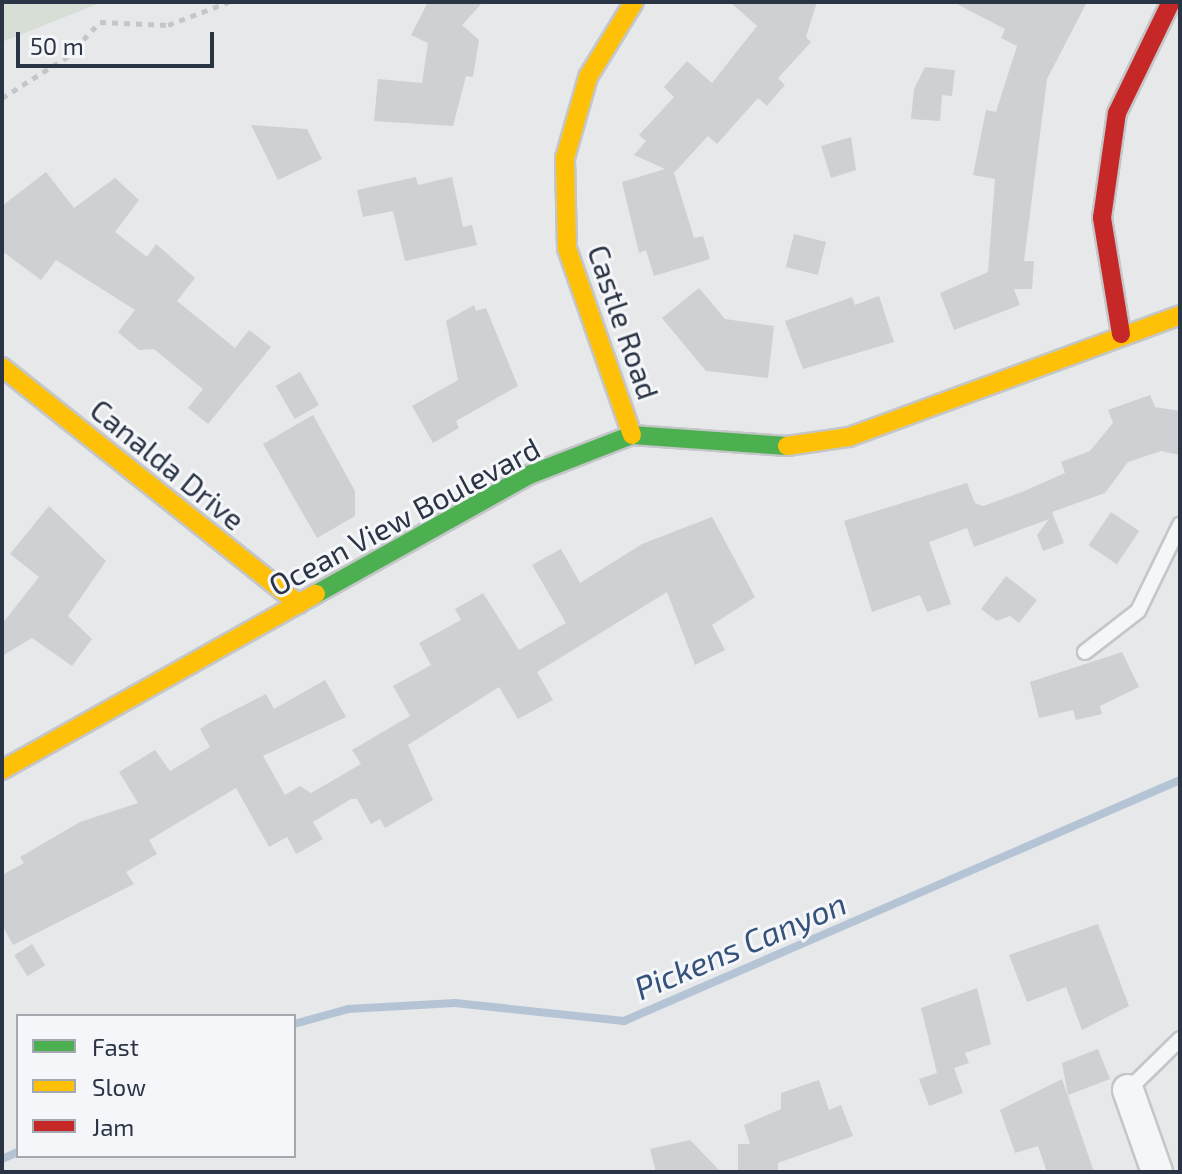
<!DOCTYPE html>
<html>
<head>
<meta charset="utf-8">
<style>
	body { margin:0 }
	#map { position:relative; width:1182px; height:1174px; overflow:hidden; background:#e6e8ea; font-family:"Exo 2",sans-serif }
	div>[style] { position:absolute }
	.green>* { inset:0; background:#d6ded6 }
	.stream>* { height:8px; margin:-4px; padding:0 4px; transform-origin:4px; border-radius:4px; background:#b4c4d5 }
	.building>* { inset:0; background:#ced0d3; transform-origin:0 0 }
	.path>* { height:5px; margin-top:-2.5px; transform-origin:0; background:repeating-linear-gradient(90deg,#c5c6ca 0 6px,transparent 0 12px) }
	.roads { filter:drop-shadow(2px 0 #c4c6c8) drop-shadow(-2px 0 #c4c6c8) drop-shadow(0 2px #c4c6c8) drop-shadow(0 -2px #c4c6c8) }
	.lane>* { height:14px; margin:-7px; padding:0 7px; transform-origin:7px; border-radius:7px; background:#f5f6f7 }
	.street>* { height:30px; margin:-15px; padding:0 15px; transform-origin:15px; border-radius:15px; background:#f5f6f7 }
	.fast>* { height:18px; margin:-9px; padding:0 9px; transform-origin:9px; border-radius:9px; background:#4caf50 }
	.slow>* { height:18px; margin:-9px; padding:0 9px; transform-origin:9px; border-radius:9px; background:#ffc107 }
	.jam>* { height:18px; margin:-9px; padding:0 9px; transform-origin:9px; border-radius:9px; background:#c62828 }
	span { translate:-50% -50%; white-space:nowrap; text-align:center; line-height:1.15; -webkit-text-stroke:6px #f4f6f9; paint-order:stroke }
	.street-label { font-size:30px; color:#2b3445 }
	.water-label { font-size:32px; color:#34527a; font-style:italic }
	.frame { position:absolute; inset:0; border:4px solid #2b3445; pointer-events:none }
	.legend { position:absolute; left:16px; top:1014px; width:280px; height:144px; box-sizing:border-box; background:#f4f6f9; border:2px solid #a4a8b1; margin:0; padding:10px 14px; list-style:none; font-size:24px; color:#2b3445 }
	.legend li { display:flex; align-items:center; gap:16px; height:40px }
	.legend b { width:40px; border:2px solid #a4a8b1 }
	.scale { position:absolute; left:16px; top:32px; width:198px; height:36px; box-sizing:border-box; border:4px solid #2b3445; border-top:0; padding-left:10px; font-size:24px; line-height:28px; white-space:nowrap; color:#2b3445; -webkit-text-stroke:6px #f4f6f9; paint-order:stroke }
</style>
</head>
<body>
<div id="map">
	<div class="green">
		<i style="clip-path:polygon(2px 2px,102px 2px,2px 42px)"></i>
	</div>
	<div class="stream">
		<i style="left:294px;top:1024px;width:56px;rotate:-15.5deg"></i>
		<i style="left:348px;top:1009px;width:107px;rotate:-3.2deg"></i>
		<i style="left:455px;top:1003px;width:170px;rotate:6.1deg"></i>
		<i style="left:624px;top:1021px;width:606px;rotate:-23.43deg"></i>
		<i style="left:2px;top:1159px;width:17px;rotate:-24deg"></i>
	</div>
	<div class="building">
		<i style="clip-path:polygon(428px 2px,483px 2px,462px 25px,479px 40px,473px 77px,466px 76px,453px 126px,374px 121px,378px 79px,422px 83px,428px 43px,411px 35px)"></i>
		<i style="clip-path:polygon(730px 2px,817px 2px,806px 37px,811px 42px,778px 78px,785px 85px,767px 106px,758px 98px,717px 144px,708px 136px,674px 173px,694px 238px,703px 236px,710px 259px,654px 276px,646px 250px,639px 253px,622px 182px,665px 169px,634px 155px,646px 141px,639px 135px,674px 97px,664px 87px,687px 61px,712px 83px,757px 26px)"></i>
		<i style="clip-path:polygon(953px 2px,1087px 2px,1047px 79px,1024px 261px,1034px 261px,1032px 289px,1014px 289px,1020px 305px,954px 330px,940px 293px,988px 272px,995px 179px,973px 175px,986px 110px,996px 112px,1017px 46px,1001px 38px,1005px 29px)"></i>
		<i style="clip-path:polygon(925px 67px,955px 70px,952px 96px,942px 95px,940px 121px,911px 119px,914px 89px)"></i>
		<i style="clip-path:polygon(251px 125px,307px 129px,322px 159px,278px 180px)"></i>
		<i style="clip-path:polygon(851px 137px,856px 170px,831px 178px,821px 146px)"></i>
		<i style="clip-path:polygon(46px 172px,74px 208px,115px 178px,139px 200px,115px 232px,147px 257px,156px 244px,195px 278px,177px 301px,235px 348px,249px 330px,271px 347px,208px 424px,188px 408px,203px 389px,154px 349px,139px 350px,118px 332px,135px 310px,56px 260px,41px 280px,2px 251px,2px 206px)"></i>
		<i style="clip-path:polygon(416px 177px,418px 185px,452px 177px,463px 227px,472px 225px,477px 245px,405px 261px,393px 211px,363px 217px,357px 190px)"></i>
		<i style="left:794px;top:234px;width:33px;height:34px;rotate:14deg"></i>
		<i style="clip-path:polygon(699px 288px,725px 319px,774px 326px,768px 378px,706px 371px,662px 318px)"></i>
		<i style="clip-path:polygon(879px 296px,894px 342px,803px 369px,785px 321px,852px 297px,855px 305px)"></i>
		<i style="clip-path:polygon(474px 305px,476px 311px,486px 308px,518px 386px,456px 421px,459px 428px,433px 443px,412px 406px,458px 380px,446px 321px)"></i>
		<i style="left:300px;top:372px;width:38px;height:28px;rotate:60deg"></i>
		<i style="clip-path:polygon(1150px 395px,1155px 407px,1180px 411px,1180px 455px,1161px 451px,1128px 462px,1105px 493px,1052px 512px,1064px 543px,1043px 551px,1037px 535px,1049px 519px,974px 547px,967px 528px,929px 542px,951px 604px,927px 612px,920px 595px,872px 612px,844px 521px,967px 483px,975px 503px,983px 506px,1022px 492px,1065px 473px,1061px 462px,1090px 451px,1113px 423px,1108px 410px)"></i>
		<i style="clip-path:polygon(313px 415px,355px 491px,355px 516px,317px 538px,263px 444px)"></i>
		<i style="clip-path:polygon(49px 506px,106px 561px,68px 616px,92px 639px,72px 666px,32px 638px,2px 656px,2px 624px,39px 577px,10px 554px)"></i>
		<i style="left:1111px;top:512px;width:34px;height:40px;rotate:34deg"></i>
		<i style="clip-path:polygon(712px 517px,755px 597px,712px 625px,725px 650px,695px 665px,667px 592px,537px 672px,553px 700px,518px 719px,499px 687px,408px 745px,433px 800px,385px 828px,380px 819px,371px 824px,357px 799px,351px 799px,313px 822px,323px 839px,296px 854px,287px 837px,269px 847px,236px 788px,149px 840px,157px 854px,126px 872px,134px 884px,13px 945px,2px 925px,2px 875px,24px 863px,20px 857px,80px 822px,138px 803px,119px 772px,155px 750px,170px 771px,210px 747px,200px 729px,209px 723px,266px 694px,274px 709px,325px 680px,346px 717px,263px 756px,285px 795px,300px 786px,311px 793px,361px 764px,352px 750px,410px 716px,393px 686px,431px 665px,419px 643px,461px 620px,455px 609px,483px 593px,519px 650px,566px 623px,532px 565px,561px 549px,580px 583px,642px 544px)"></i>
		<i style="clip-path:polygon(1006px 576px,1037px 600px,1019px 623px,1010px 616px,997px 621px,981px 609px)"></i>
		<i style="clip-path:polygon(1122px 652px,1139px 687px,1100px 706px,1102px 714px,1076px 720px,1073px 710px,1039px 718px,1030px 682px)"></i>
		<i style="clip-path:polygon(1098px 924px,1129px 1006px,1082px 1030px,1066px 987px,1027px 1002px,1009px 955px)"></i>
		<i style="left:32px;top:944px;width:25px;height:21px;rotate:58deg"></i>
		<i style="clip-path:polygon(977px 988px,991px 1044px,965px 1053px,969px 1063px,954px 1068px,963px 1093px,929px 1106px,919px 1079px,937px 1073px,921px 1008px)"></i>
		<i style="clip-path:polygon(1098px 1049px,1110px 1079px,1068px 1095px,1062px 1063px)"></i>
		<i style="clip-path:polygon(1062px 1079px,1094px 1172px,1047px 1172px,1038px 1146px,1015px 1153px,1000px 1110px)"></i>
		<i style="clip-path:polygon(819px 1080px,829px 1110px,841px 1105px,853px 1136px,778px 1163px,778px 1172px,738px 1172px,738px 1144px,750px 1144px,744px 1125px,781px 1109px,781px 1093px)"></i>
		<i style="clip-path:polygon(690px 1140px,721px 1172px,656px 1172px,650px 1149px)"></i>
	</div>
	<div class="path">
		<i style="left:2px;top:98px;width:77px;rotate:-32.2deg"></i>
		<i style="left:67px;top:57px;width:48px;rotate:-46.7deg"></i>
		<i style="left:100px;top:22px;width:68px;rotate:2.5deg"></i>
		<i style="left:168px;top:25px;width:65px;rotate:-20.7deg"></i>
	</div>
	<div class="roads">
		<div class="lane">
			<i style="left:1085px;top:652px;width:67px;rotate:-37.7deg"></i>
			<i style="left:1138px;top:611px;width:96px;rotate:-64deg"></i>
			<i style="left:1128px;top:1090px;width:73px;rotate:-44.4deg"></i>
		</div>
		<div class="street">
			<i style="left:1128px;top:1090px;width:87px;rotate:70.5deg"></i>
		</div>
		<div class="fast">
			<i style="left:316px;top:594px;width:244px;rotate:-29.2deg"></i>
			<i style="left:529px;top:475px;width:110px;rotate:-21.2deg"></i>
			<i style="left:632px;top:435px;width:155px;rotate:4.1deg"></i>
		</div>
		<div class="slow">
			<i style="left:2px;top:367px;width:380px;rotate:38.6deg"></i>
			<i style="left:632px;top:435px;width:198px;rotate:-109.2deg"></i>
			<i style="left:567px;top:248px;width:90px;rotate:-91.3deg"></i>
			<i style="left:565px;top:158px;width:84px;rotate:-74.1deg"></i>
			<i style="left:588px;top:77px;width:88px;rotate:-58.5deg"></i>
			<i style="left:787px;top:446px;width:63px;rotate:-8.3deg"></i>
			<i style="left:849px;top:437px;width:353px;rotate:-20.2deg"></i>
			<i style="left:2px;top:770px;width:360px;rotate:-29.3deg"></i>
		</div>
		<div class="jam">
			<i style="left:1121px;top:334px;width:118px;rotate:-99.3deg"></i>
			<i style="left:1102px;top:218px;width:106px;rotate:-81.9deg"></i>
			<i style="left:1117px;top:113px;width:123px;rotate:-64.1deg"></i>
		</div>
	</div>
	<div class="street-label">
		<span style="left:624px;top:322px;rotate:71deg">Castle Road</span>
		<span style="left:168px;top:464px;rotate:39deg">Canalda Drive</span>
		<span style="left:404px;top:516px;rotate:-28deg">Ocean View Boulevard</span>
	</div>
	<div class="water-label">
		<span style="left:740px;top:945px;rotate:-23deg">Pickens Canyon</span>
	</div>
	<div class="frame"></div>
	<ul class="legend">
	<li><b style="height:10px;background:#4caf50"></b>Fast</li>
	<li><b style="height:10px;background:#ffc107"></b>Slow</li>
	<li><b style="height:10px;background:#c62828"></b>Jam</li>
	</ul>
	<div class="scale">50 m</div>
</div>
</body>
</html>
